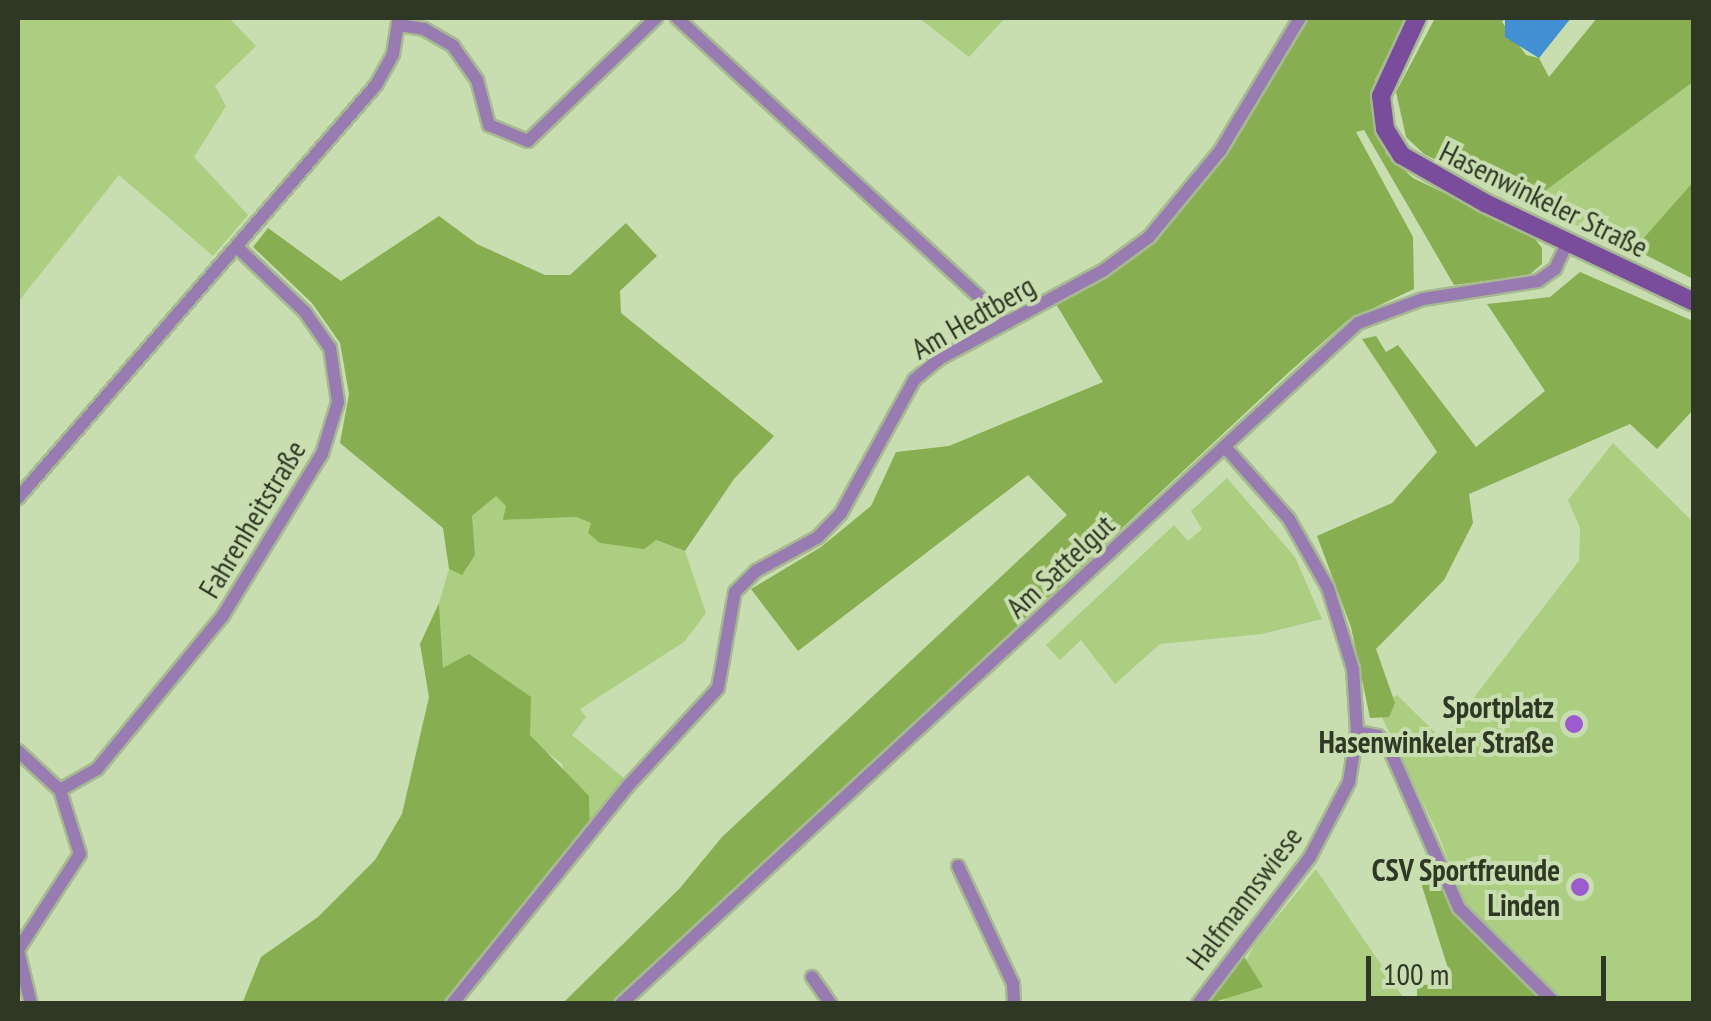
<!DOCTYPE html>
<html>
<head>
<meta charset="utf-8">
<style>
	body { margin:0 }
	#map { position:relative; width:1711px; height:1021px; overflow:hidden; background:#c9deb0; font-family:"PT Sans Narrow",sans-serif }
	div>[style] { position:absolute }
	.green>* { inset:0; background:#abce80 }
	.forest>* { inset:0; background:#88ae52 }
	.water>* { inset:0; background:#428fd3 }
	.roads { filter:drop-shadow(2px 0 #a7b991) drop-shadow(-2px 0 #a7b991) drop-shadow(0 2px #a7b991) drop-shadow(0 -2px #a7b991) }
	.street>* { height:12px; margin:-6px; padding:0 6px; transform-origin:6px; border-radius:6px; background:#977bb1 }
	.secondary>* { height:18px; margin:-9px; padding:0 9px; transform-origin:9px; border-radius:9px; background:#794d9c }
	.dots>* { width:28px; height:28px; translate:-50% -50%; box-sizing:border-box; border:5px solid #c9deb0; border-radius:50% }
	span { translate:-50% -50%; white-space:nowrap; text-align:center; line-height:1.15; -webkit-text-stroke:8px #c9deb0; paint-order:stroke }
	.street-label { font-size:30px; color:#2f3725 }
	.poi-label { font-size:30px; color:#2f3725; font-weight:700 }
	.right { translate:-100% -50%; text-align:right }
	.frame { position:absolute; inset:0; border:20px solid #2f3725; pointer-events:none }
	.scale { position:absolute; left:1366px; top:956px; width:240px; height:45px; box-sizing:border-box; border:5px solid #2f3725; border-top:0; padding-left:12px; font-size:30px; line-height:35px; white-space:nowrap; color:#2f3725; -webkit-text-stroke:8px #c9deb0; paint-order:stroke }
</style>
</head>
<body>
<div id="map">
	<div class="green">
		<i style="clip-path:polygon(18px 18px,229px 18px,256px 46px,215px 86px,226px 106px,194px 157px,248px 215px,213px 256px,119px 175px,18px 302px)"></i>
		<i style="clip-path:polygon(919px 18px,1005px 18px,969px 57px)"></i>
		<i style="clip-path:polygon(1693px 82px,1693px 182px,1634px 249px,1526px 205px)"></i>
		<i style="clip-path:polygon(1613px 443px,1693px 522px,1693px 1003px,1551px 1003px,1473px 929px,1440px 838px,1377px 707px,1397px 695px,1442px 739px,1579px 561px,1580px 528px,1568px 500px)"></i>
		<i style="clip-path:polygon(1227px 478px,1295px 557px,1322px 619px,1262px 634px,1160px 644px,1115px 684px,1081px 640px,1060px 660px,1046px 645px,1174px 525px,1188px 541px,1202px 529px,1191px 511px)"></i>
		<i style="clip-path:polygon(496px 495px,506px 506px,504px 520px,576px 517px,591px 523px,600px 543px,655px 540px,685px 551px,706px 613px,684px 642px,580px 709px,586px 717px,572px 735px,625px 779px,590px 826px,589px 796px,565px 777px,562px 764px,443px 669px,439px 603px,449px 569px,462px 574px,472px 516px)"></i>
		<i style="clip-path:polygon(1316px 869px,1407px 1003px,1222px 1004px,1255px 944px)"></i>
	</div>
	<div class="forest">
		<i style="clip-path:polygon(1309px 18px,1406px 18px,1375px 80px,1375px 120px,1386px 154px,1413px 178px,1532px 235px,1542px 248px,1542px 264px,1529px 275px,1454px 285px,1364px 130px,1356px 132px,1413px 237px,1414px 289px,1348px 320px,1288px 373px,614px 1003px,562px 1004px,680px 888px,722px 837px,1067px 515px,1028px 475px,798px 651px,751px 589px,821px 547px,871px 506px,896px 452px,949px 446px,1103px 382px,1056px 304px,1158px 240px)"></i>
		<i style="clip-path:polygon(1435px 18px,1505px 18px,1502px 22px,1526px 55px,1539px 58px,1549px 77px,1597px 18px,1693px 18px,1693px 82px,1526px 205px,1424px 154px,1406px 137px,1396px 92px)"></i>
		<i style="clip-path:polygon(1693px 182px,1693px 279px,1634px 249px)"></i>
		<i style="clip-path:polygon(439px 216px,477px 244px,545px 275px,570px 275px,626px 223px,657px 256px,620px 291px,621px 313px,774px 436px,734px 479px,685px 551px,656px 540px,644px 549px,600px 543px,588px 533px,591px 523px,576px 517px,503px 520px,506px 506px,496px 496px,472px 516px,475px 555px,462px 575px,449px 569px,443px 528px,340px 443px,349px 394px,340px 343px,312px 303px,253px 247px,268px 228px,341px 281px)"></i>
		<i style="clip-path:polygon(1580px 272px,1693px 321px,1693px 410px,1657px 449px,1630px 424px,1469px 494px,1473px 523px,1444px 580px,1376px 649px,1395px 703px,1389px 717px,1370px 718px,1351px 627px,1317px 536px,1392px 503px,1437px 452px,1362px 339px,1376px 336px,1386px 352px,1398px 345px,1476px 447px,1545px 391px,1487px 304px,1550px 297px)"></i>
		<i style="clip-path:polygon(439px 603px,443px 668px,469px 654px,531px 697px,530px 735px,589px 796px,590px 826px,445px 1003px,242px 1004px,261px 957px,318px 917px,375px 860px,402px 814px,429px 697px,420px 644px)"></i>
		<i style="clip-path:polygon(1428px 844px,1454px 909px,1548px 1003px,1417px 1004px,1417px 986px,1452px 981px,1421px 883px)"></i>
		<i style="clip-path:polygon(1243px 955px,1263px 987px,1208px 1004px,1216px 990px)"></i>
	</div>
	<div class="water">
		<i style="clip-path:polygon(1505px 18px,1571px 18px,1539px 58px,1505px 37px)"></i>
	</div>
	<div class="roads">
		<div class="street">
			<i style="left:677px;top:18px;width:449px;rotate:42.7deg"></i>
			<i style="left:399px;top:25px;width:25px;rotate:9deg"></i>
			<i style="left:424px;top:29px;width:34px;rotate:30deg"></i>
			<i style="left:453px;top:46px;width:42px;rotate:54.8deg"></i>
			<i style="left:477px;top:80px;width:47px;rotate:75.1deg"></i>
			<i style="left:489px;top:125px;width:42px;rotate:22.3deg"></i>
			<i style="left:528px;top:141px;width:178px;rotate:-43.9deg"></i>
			<i style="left:18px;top:498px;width:547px;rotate:-49.08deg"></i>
			<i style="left:376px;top:85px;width:35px;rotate:-61deg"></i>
			<i style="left:393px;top:54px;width:36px;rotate:-81deg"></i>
			<i style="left:1357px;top:732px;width:21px;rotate:11deg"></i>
			<i style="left:1378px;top:736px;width:16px;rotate:47deg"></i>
			<i style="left:1389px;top:748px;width:175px;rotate:66.4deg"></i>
			<i style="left:1459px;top:908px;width:136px;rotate:44.7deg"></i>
			<i style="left:18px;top:751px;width:57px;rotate:42.9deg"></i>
			<i style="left:60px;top:790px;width:43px;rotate:-29.6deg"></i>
			<i style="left:97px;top:769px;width:197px;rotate:-50.6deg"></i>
			<i style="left:222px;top:617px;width:191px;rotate:-58.5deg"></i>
			<i style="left:322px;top:454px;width:54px;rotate:-72.9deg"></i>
			<i style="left:338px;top:402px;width:55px;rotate:-98.4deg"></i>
			<i style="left:330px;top:348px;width:44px;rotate:-124.8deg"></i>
			<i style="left:305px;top:312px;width:94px;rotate:-136.3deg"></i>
			<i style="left:958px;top:866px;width:130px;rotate:65deg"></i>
			<i style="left:1013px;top:984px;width:20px;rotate:87deg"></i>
			<i style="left:18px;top:950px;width:114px;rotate:-57.1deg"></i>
			<i style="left:80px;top:854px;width:67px;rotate:-107.4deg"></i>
			<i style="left:18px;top:950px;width:56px;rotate:76.5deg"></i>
			<i style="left:812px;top:977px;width:33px;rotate:55deg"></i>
			<i style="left:452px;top:1004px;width:280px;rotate:-51.1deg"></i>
			<i style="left:628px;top:786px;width:133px;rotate:-47.4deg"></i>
			<i style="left:718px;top:688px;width:97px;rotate:-80deg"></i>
			<i style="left:735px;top:592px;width:30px;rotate:-45deg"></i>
			<i style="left:756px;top:571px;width:71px;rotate:-28.7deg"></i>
			<i style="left:818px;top:537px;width:33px;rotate:-46deg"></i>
			<i style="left:841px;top:513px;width:152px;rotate:-61.2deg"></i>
			<i style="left:914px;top:380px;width:33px;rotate:-40deg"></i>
			<i style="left:939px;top:359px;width:187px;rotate:-28.3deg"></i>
			<i style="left:1104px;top:270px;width:56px;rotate:-36.3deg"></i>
			<i style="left:1149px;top:237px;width:112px;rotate:-50.5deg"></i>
			<i style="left:1220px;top:151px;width:155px;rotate:-59deg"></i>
			<i style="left:621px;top:1004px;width:1003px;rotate:-42.74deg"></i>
			<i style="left:1358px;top:323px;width:69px;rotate:-20.3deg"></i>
			<i style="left:1423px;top:299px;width:116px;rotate:-8.9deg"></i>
			<i style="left:1538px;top:281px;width:21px;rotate:-35deg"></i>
			<i style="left:1555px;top:269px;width:29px;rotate:-65deg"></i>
			<i style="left:1198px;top:1004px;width:185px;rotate:-52.7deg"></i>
			<i style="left:1310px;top:857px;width:85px;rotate:-62.5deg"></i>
			<i style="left:1349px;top:782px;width:51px;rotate:-80.9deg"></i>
			<i style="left:1357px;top:732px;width:63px;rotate:-93.6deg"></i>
			<i style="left:1353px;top:669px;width:85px;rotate:-107.2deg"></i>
			<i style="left:1328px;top:588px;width:79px;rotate:-119.5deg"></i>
			<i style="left:1289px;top:519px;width:96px;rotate:-131.6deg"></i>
		</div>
		<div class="secondary">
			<i style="left:1417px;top:18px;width:86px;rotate:114.8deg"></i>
			<i style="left:1381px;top:96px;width:33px;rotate:83deg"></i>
			<i style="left:1385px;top:129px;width:31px;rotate:58deg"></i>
			<i style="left:1401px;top:155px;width:97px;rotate:29.7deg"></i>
			<i style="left:1485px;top:203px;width:231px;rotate:25.3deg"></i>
		</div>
	</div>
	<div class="dots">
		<i style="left:1574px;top:724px;background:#9d5bd0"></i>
		<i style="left:1580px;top:887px;background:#9d5bd0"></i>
	</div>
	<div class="street-label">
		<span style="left:1544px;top:199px;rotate:26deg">Hasenwinkeler Straße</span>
		<span style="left:973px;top:317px;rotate:-30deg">Am Hedtberg</span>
		<span style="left:252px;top:519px;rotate:-59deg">Fahrenheitstraße</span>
		<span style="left:1060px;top:566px;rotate:-43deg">Am Sattelgut</span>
		<span style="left:1244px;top:898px;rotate:-53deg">Halfmannswiese</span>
	</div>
	<div class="poi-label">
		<span class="right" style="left:1554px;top:724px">Sportplatz<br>Hasenwinkeler Straße</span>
		<span class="right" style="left:1560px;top:887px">CSV Sportfreunde<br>Linden</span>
	</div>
	<div class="frame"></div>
	<div class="scale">100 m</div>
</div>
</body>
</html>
